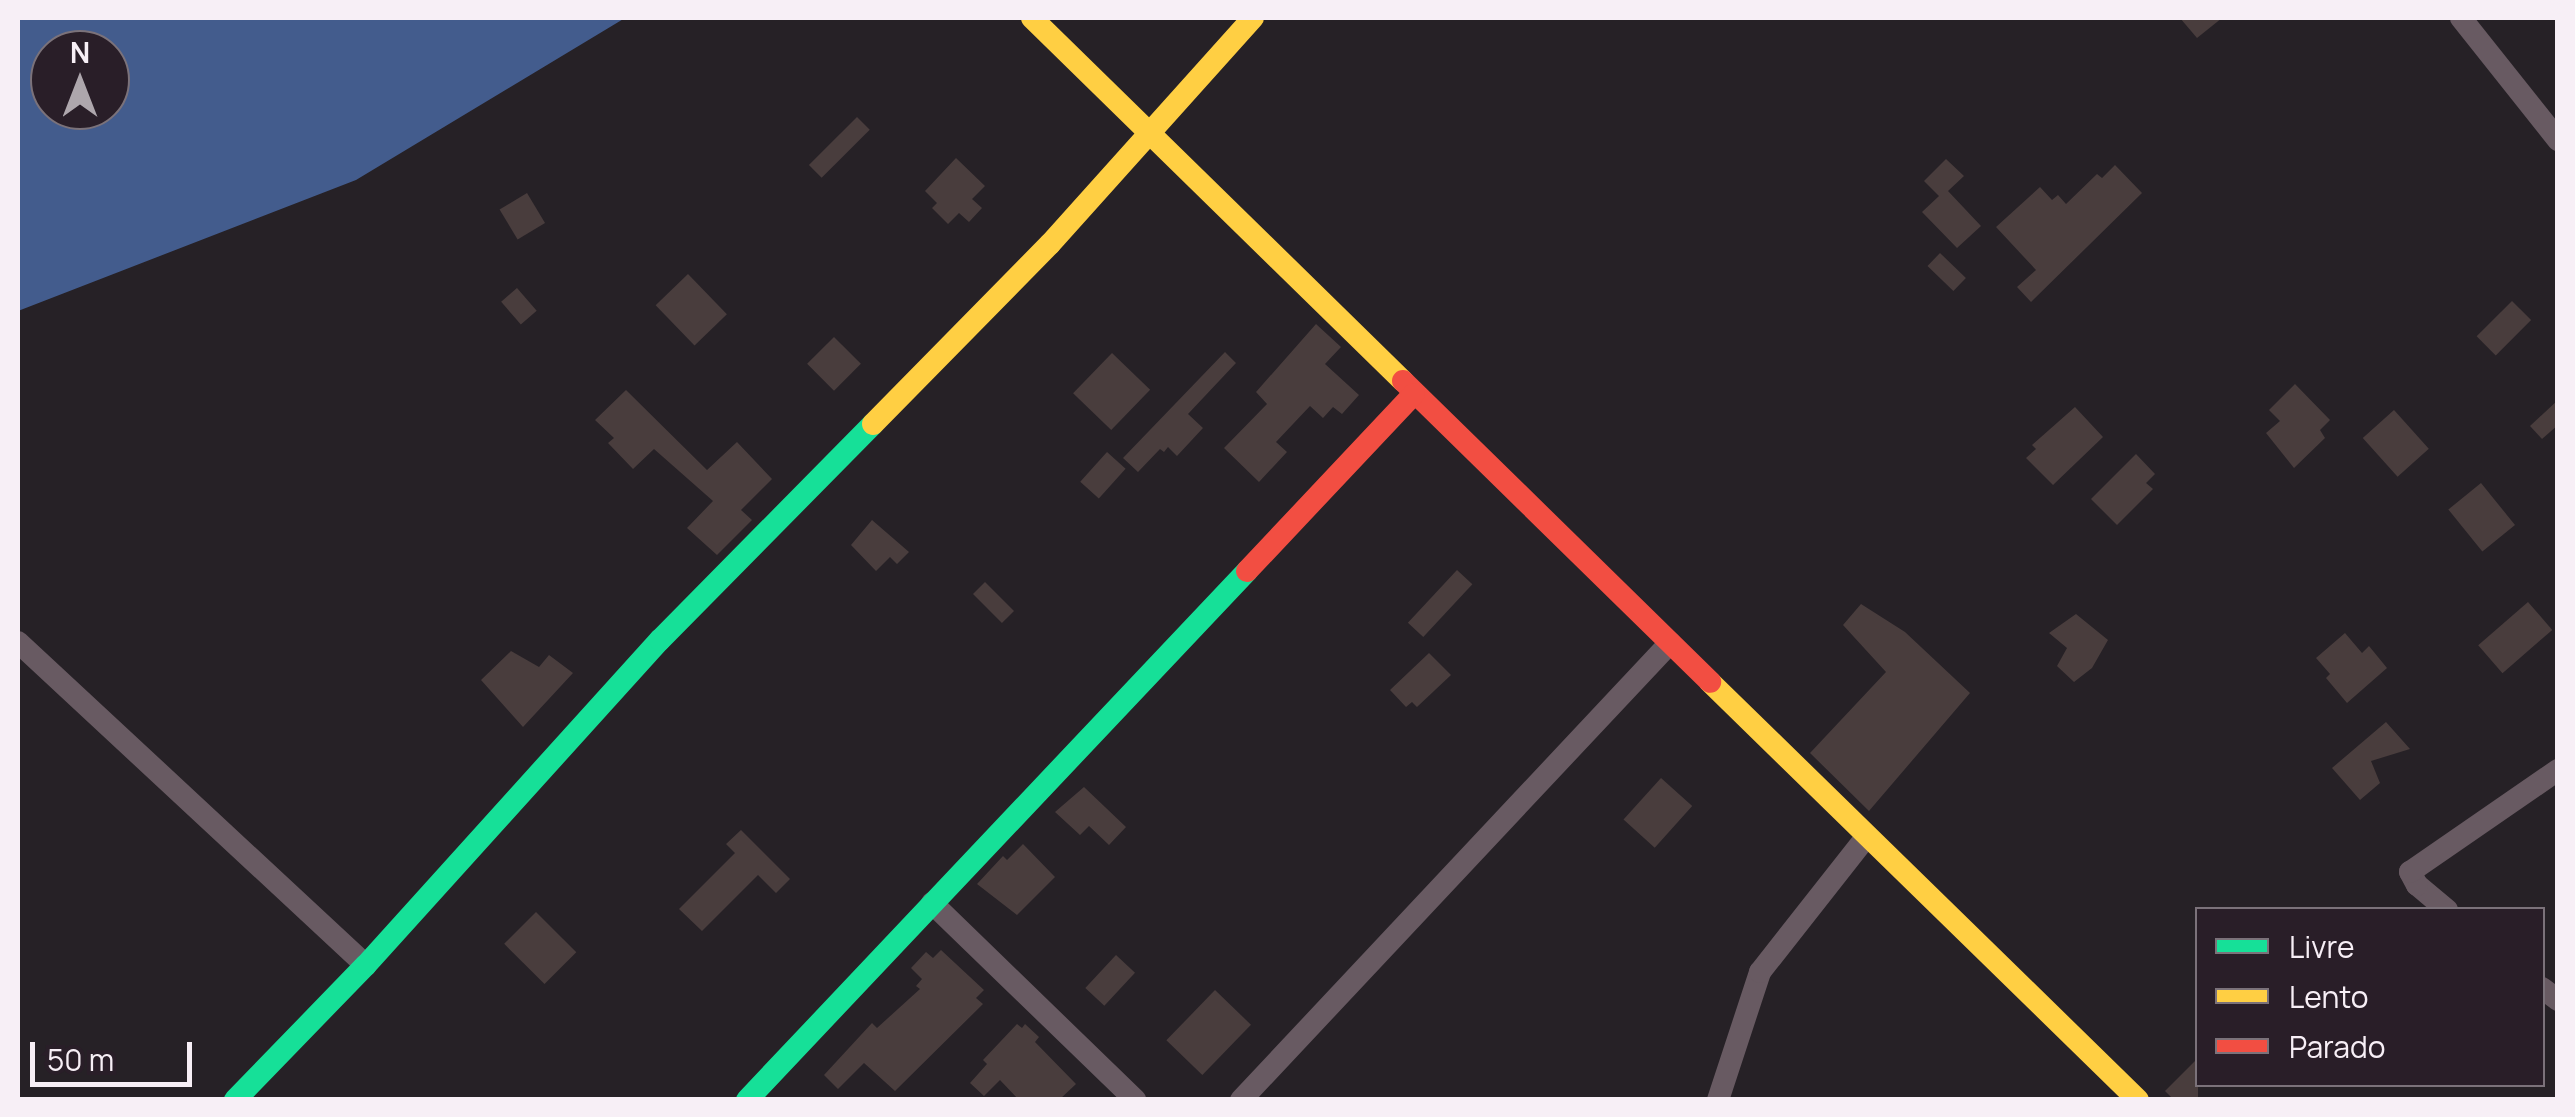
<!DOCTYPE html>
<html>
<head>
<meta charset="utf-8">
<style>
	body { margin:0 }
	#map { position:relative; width:2575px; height:1117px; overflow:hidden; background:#262126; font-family:Manrope,sans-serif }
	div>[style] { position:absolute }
	.water>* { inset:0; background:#435c8d }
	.building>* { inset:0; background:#493d3d; transform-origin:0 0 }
	.street>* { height:22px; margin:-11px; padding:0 11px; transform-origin:11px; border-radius:11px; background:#685a62 }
	.fast>* { height:22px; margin:-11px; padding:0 11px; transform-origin:11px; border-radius:11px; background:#16e098 }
	.slow>* { height:22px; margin:-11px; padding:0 11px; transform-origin:11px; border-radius:11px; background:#ffcf43 }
	.jam>* { height:22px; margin:-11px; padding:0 11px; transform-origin:11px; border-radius:11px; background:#f24e42 }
	span { translate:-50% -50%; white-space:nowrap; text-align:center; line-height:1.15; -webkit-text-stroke:8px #291e28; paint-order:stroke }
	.frame { position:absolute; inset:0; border:20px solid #f7eff6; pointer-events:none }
	.legend { position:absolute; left:2195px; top:907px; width:350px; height:180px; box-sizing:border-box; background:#291e28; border:2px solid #7b727a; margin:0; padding:12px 18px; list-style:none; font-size:30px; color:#f7eff6 }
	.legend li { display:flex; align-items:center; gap:20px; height:50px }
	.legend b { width:50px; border:2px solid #7b727a }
	.north { position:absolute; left:30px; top:30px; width:100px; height:100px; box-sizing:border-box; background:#291e28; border:2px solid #7b727a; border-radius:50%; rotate:0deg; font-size:28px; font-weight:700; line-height:40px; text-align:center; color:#f7eff6 }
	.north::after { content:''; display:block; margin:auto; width:35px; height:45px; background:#aea7ad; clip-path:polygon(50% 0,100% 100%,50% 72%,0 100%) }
	.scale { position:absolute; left:30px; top:1042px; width:162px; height:45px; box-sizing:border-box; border:5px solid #f7eff6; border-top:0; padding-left:12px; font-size:30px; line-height:35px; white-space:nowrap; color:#f7eff6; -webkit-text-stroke:8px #291e28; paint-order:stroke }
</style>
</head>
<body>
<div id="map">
	<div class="water">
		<i style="clip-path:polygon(evenodd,18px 18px,625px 18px,356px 180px,18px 311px,18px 18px,50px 50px,110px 50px,110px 110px,50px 110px,50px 50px)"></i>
	</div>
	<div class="building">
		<i style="clip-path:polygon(2180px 18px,2222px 18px,2197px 38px)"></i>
		<i style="left:857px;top:117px;width:18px;height:68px;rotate:45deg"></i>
		<i style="clip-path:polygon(956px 158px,985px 186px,972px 199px,982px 208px,969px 222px,959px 213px,948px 224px,932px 208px,937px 203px,925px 191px)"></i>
		<i style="clip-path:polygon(1946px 159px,1964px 176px,1948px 191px,1981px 226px,1957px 248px,1922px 212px,1939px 196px,1924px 181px)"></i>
		<i style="clip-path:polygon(2115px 165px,2142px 193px,2031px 302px,2017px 287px,2036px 270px,1996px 227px,2040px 187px,2052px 200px,2058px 195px,2066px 204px,2097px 174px,2102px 178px)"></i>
		<i style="left:527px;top:193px;width:35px;height:32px;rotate:59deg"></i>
		<i style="left:1940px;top:253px;width:36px;height:18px;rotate:44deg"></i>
		<i style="left:688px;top:274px;width:56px;height:45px;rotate:46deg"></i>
		<i style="left:517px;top:288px;width:30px;height:21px;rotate:49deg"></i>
		<i style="left:2512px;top:301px;width:27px;height:50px;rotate:45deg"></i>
		<i style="clip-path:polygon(1316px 324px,1341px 347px,1325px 364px,1359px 395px,1342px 414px,1333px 407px,1323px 418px,1310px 406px,1276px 442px,1287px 452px,1259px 482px,1224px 448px,1267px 404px,1256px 392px)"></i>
		<i style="left:834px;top:337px;width:38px;height:38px;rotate:45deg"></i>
		<i style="clip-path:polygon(1225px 352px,1236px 363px,1188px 414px,1203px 428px,1177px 456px,1168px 447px,1164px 452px,1160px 449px,1138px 472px,1123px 458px)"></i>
		<i style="left:1112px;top:353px;width:53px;height:56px;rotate:44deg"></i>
		<i style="clip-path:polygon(2295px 384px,2330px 420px,2320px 430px,2325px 438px,2294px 468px,2266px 433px,2280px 421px,2269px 410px)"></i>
		<i style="clip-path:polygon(626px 390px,707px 470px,737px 442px,772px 479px,741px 510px,752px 520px,717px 555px,687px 528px,713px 501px,654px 449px,633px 469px,608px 443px,614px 438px,595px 420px)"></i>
		<i style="clip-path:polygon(2558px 400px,2558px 425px,2542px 439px,2530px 426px)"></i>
		<i style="clip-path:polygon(2075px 407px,2103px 437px,2053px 485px,2026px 458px,2036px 449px,2032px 445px)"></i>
		<i style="left:2394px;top:410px;width:52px;height:42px;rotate:48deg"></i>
		<i style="left:1107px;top:452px;width:25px;height:40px;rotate:42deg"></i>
		<i style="clip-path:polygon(2136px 454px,2155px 474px,2146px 483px,2153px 489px,2117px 525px,2091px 499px)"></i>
		<i style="left:2481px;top:483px;width:54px;height:42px;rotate:51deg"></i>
		<i style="clip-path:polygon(872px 520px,909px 552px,897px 564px,890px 557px,876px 571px,851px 545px)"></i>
		<i style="left:1457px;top:570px;width:21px;height:72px;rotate:43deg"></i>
		<i style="left:985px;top:582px;width:41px;height:17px;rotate:45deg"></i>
		<i style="left:2528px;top:602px;width:37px;height:66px;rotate:49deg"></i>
		<i style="clip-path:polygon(1861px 604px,1905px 632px,1970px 693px,1869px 811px,1810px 753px,1886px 672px,1843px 625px)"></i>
		<i style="clip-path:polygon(2076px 614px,2108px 640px,2092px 668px,2074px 682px,2057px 666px,2067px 648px,2049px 633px)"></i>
		<i style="clip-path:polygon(2345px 633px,2362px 653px,2369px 646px,2387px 668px,2347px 703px,2326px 678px,2330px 674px,2316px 658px)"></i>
		<i style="clip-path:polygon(511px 651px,539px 667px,549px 655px,573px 673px,523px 727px,481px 680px)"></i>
		<i style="clip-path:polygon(1429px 653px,1451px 675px,1417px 707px,1412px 702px,1406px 707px,1390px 690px)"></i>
		<i style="clip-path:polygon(2386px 722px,2410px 749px,2371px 761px,2380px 783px,2360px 800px,2332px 768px)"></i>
		<i style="left:1661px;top:778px;width:42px;height:56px;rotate:42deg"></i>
		<i style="clip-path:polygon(1084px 787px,1126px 827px,1109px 845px,1089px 826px,1080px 835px,1055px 812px)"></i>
		<i style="clip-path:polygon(741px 830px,790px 879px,776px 893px,758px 875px,702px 931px,679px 909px,735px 853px,726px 844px)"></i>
		<i style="clip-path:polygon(1023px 844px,1055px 877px,1017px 915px,977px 884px,1003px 856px,1007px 860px)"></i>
		<i style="left:536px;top:912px;width:57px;height:45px;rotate:45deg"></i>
		<i style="clip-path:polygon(941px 950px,984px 990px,976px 998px,983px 1004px,895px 1091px,864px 1063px,838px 1089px,824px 1075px,872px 1023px,877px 1028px,920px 989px,916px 986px,922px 979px,911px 968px,926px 952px,933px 958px)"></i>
		<i style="left:1116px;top:955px;width:26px;height:45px;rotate:43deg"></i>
		<i style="left:1215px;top:990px;width:50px;height:70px;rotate:44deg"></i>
		<i style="clip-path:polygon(1017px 1024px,1022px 1028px,1025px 1024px,1039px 1037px,1035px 1042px,1076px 1084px,1059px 1100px,1019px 1100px,1000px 1080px,984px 1096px,970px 1083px,987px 1064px,983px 1060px)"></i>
		<i style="clip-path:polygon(2198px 1058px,2198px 1100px,2174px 1100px,2165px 1091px)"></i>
	</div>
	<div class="street">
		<i style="left:2461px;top:18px;width:156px;rotate:51.5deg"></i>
		<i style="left:18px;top:642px;width:475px;rotate:42.9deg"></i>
		<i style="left:932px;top:903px;width:283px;rotate:44.1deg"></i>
		<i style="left:2447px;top:910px;width:39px;rotate:-140deg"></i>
		<i style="left:2417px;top:885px;width:15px;rotate:-118deg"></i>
		<i style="left:2410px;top:872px;width:180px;rotate:-34.6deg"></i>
		<i style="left:2542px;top:988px;width:20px;rotate:37deg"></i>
		<i style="left:1241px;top:1100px;width:627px;rotate:-46.81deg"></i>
		<i style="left:1718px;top:1100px;width:135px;rotate:-71.8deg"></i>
		<i style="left:1760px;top:972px;width:173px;rotate:-51.8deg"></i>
	</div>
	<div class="fast">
		<i style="left:235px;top:1100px;width:188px;rotate:-45.9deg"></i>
		<i style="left:366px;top:965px;width:438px;rotate:-47.9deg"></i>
		<i style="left:660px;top:640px;width:303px;rotate:-45.4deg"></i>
		<i style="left:747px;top:1100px;width:728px;rotate:-46.61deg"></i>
	</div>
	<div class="slow">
		<i style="left:1032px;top:18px;width:519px;rotate:44.38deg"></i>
		<i style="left:873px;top:424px;width:252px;rotate:-45.5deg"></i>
		<i style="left:1050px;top:244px;width:304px;rotate:-48.1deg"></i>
		<i style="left:1710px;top:682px;width:598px;rotate:44.32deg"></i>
	</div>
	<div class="jam">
		<i style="left:1403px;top:381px;width:430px;rotate:44.4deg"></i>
		<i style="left:1247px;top:571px;width:243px;rotate:-46.7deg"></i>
	</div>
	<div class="frame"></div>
	<ul class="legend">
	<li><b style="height:12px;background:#16e098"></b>Livre</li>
	<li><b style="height:12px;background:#ffcf43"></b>Lento</li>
	<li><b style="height:12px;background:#f24e42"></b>Parado</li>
	</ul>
	<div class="north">N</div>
	<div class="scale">50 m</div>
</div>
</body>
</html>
